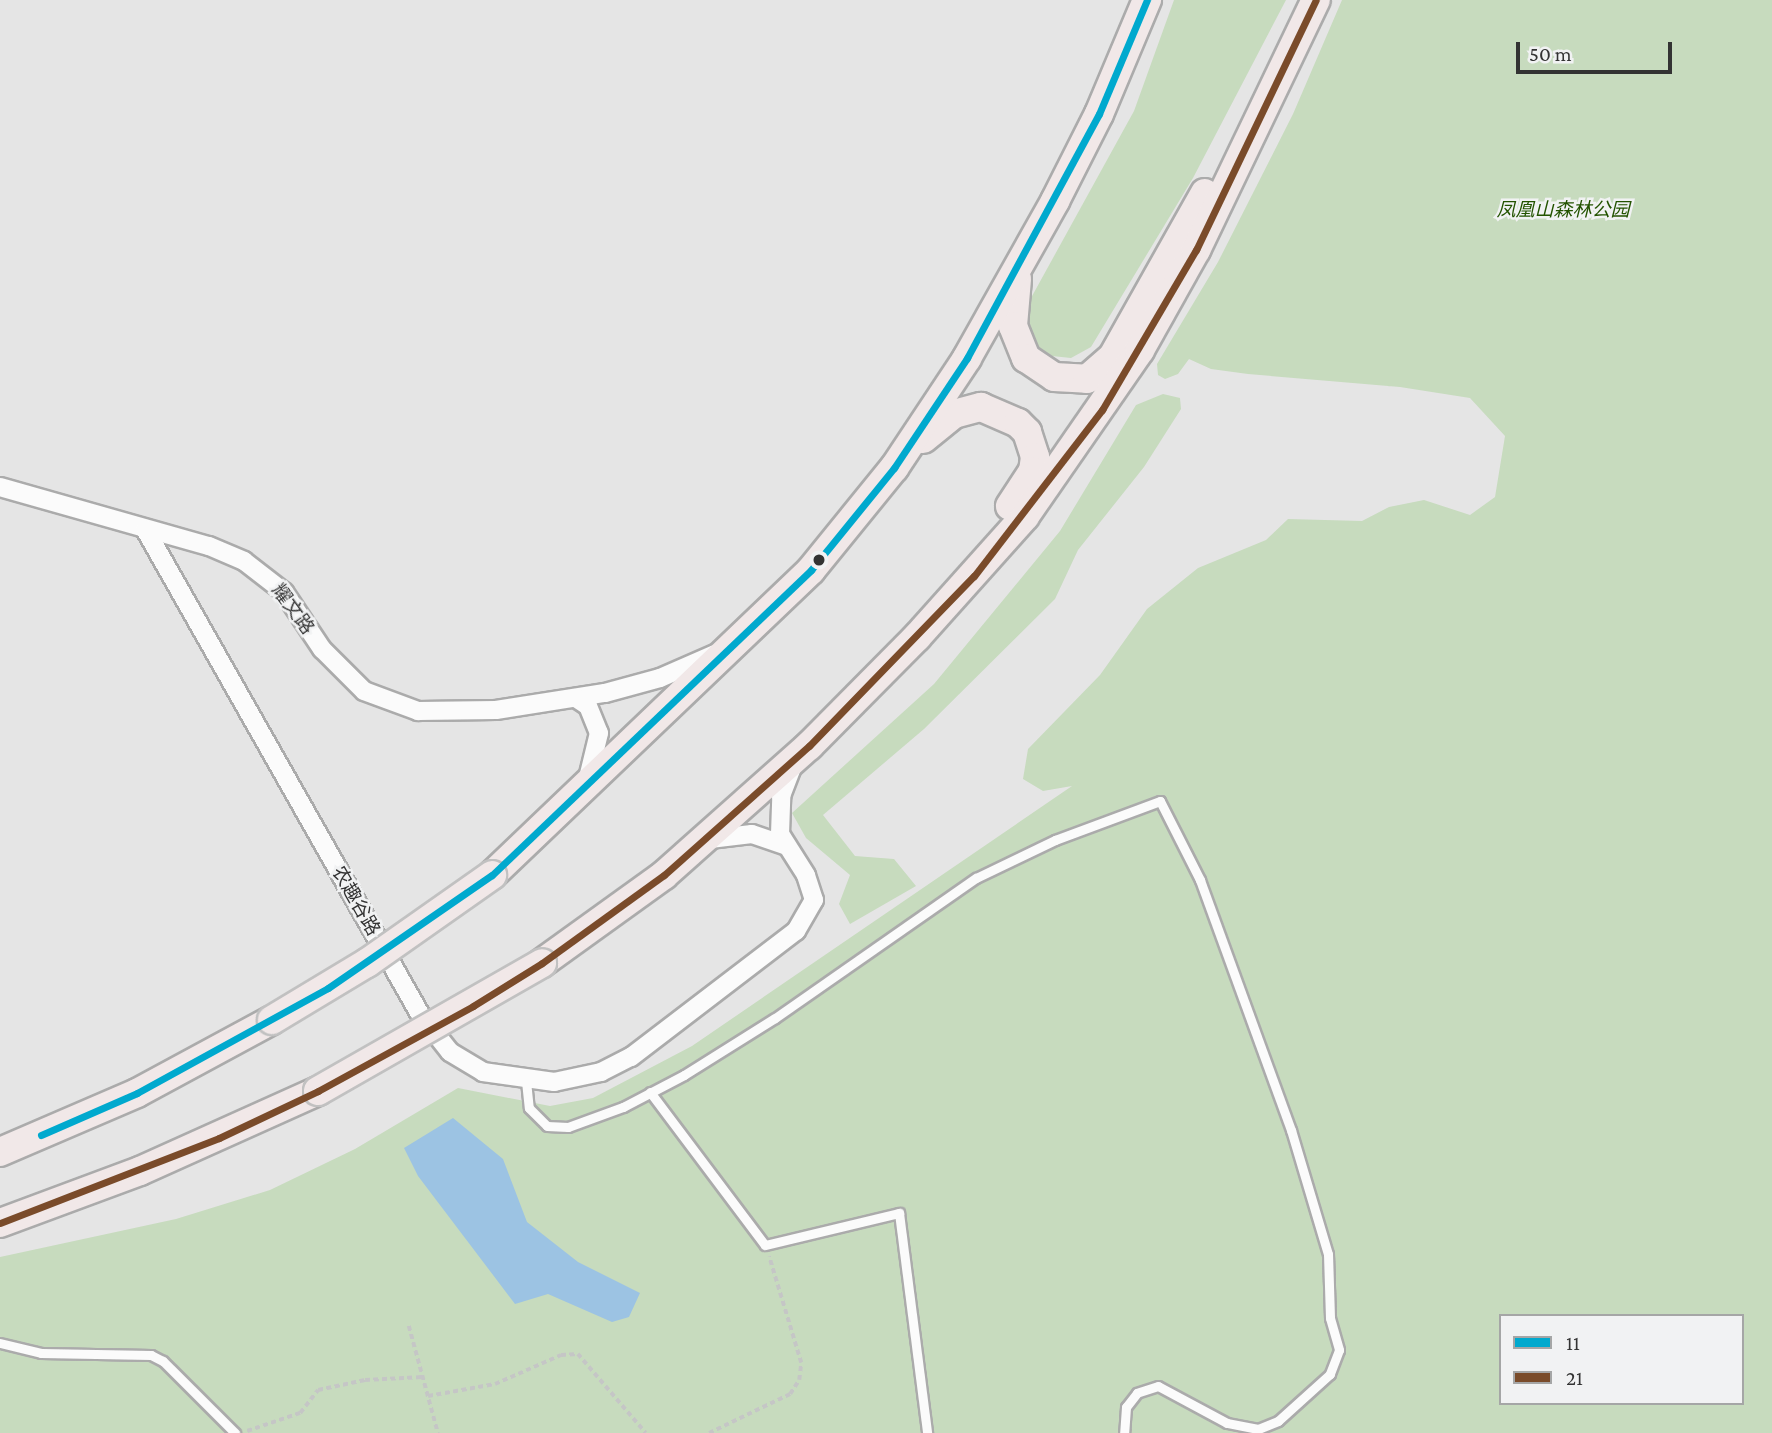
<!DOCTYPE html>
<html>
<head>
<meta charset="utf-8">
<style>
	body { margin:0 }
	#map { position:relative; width:1772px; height:1433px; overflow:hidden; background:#e5e5e5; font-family:"Crimson Pro","Noto Sans SC",serif }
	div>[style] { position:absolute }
	.green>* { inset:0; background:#c7dbbe }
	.water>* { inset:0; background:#9cc3e3 }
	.path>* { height:3.5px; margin-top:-1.75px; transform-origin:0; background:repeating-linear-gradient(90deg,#c5c6c6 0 5px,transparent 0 8.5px) }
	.roads { filter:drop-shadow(2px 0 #ababab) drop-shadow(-2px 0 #ababab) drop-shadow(0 2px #ababab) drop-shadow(0 -2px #ababab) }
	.lane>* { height:9px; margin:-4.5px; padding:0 4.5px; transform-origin:4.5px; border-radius:4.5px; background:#fbfbfb }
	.street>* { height:18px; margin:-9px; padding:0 9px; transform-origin:9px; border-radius:9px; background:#fbfbfb }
	.primary>* { height:28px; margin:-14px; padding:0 14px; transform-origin:14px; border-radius:14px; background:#f1e8e8 }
	.bridges { filter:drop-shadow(2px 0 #c1c1c1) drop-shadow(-2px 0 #c1c1c1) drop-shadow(0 2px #c1c1c1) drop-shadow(0 -2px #c1c1c1) }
	.primary-bridge>* { height:28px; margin:-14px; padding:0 14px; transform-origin:14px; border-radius:14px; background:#f1e8e8 }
	.bus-1>* { height:7px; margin:-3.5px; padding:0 3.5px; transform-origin:3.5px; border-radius:3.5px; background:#00a9ce }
	.bus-2>* { height:7px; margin:-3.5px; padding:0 3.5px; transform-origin:3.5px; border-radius:3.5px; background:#7a4b2a }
	.dots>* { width:19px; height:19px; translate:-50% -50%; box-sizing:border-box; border:4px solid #f1f2f3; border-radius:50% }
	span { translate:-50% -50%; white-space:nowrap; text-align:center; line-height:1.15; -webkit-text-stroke:5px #f1f2f3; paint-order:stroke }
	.park-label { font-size:19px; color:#235300; font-style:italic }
	.street-label { font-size:19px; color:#333 }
	.legend { position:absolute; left:1499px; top:1314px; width:245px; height:91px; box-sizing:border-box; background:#f1f2f3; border:2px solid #a5a6a6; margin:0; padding:9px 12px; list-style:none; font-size:21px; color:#333 }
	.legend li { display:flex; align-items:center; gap:14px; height:35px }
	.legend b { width:35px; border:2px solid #a5a6a6 }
	.scale { position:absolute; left:1516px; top:42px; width:156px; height:32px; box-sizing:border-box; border:4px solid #333; border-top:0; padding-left:9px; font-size:21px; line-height:24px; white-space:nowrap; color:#333; -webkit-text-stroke:5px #f1f2f3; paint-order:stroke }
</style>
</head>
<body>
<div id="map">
	<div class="green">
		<i style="clip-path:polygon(1174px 0,1286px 0,1193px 178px,1091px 347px,1071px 358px,1052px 356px,1034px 344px,1024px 326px,1026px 307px,1134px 111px)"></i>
		<i style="clip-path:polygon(evenodd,1342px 0,1772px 0,1772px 1433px,0 1433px,0 1257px,176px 1219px,270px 1190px,355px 1149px,458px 1088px,550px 1106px,593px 1098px,692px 1046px,1072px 786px,1043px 791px,1023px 779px,1028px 749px,1100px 675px,1147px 609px,1198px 568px,1266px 540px,1288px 519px,1362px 521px,1389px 507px,1424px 500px,1470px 515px,1495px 497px,1505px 436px,1470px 398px,1400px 387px,1248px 374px,1211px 369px,1189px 359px,1178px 374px,1165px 379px,1158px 375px,1157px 364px,1218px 262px,1293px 114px,1342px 0,1501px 1316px,1742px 1316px,1742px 1403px,1501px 1403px,1501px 1316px)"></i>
		<i style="clip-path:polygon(1163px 394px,1180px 398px,1181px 409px,1144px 467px,1078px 550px,1055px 599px,924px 729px,823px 815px,855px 856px,894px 859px,916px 886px,850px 924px,839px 904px,850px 875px,806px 838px,792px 813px,934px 684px,1060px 531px,1136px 405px)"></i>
	</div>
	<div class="water">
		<i style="clip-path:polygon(453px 1118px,503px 1159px,527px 1222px,578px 1262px,640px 1293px,629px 1317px,612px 1322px,548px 1294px,515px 1304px,418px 1176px,404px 1148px)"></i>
	</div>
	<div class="path">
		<i style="left:409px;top:1326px;width:111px;rotate:74.8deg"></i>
		<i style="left:428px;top:1396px;width:68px;rotate:-10.2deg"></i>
		<i style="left:495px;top:1384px;width:72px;rotate:-23.7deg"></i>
		<i style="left:561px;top:1355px;width:17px;rotate:-3deg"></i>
		<i style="left:578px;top:1354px;width:104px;rotate:49.3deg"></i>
		<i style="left:247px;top:1431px;width:56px;rotate:-18.8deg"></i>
		<i style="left:300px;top:1413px;width:29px;rotate:-52deg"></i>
		<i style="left:318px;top:1390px;width:48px;rotate:-12deg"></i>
		<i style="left:365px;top:1380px;width:58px;rotate:-3deg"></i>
		<i style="left:709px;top:1433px;width:90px;rotate:-25.7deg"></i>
		<i style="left:790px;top:1394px;width:17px;rotate:-57deg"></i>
		<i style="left:799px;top:1380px;width:17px;rotate:-83deg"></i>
		<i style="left:801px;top:1363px;width:111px;rotate:-106.8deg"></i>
	</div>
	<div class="roads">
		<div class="lane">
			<i style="left:526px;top:1081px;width:27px;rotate:84deg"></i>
			<i style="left:529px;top:1108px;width:25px;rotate:45deg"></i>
			<i style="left:547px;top:1126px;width:21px;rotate:3deg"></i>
			<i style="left:568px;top:1127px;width:59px;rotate:-20deg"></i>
			<i style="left:623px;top:1107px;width:69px;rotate:-27.7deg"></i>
			<i style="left:684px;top:1075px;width:107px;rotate:-32.1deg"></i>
			<i style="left:775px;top:1018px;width:245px;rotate:-34.9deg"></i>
			<i style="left:976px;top:878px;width:88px;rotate:-25.7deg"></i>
			<i style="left:1055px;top:840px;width:112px;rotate:-20.4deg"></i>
			<i style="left:1160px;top:801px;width:89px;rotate:63.1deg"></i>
			<i style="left:1200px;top:880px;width:266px;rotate:70deg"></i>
			<i style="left:1291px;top:1130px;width:129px;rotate:73.4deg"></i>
			<i style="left:1328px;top:1254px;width:64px;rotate:88.2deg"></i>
			<i style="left:1330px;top:1318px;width:33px;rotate:74deg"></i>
			<i style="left:1339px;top:1350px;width:26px;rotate:111deg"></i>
			<i style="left:1330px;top:1374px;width:70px;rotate:137.9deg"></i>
			<i style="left:1278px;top:1421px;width:22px;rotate:158deg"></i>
			<i style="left:1258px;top:1429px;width:32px;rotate:-169deg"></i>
			<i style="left:1227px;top:1423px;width:78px;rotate:-151.8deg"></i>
			<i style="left:1158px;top:1386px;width:22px;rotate:162deg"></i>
			<i style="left:1137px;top:1393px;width:18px;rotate:128deg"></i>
			<i style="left:1126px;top:1407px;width:26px;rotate:94deg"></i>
			<i style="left:650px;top:1092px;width:191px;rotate:53.1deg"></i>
			<i style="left:765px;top:1245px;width:138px;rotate:-13.4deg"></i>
			<i style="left:899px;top:1213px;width:222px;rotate:82.7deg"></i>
			<i style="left:0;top:1343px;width:42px;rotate:13.7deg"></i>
			<i style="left:41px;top:1353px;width:110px;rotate:1deg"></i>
			<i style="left:151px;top:1355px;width:13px;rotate:27deg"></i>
			<i style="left:163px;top:1361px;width:102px;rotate:45deg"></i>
		</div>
		<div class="street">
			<i style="left:0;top:487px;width:217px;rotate:15.8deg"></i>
			<i style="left:209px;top:546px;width:38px;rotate:23deg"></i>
			<i style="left:244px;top:561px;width:51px;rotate:37.8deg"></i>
			<i style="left:284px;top:592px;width:69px;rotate:56.3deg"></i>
			<i style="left:322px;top:649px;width:59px;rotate:45deg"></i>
			<i style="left:364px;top:691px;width:58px;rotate:20.3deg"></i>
			<i style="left:418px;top:711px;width:78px;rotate:-0.7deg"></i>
			<i style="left:496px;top:710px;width:110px;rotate:-8.9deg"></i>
			<i style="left:605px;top:693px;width:57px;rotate:-15.3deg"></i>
			<i style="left:660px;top:678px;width:60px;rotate:-23.6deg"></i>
			<i style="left:145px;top:529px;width:558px;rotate:60.45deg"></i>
			<i style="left:420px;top:1014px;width:48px;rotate:51.7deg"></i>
			<i style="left:450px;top:1052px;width:39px;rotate:31deg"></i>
			<i style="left:483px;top:1072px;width:72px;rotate:8deg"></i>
			<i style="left:554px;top:1082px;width:48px;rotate:-12deg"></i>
			<i style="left:601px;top:1072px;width:34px;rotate:-27deg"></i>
			<i style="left:631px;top:1057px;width:208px;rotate:-37.4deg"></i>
			<i style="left:796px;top:931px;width:36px;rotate:-60deg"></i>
			<i style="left:814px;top:900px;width:26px;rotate:-108deg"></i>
			<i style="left:806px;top:875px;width:49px;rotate:-122.4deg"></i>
			<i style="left:780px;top:834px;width:38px;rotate:-88deg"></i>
			<i style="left:781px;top:796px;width:33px;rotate:-69deg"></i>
			<i style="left:576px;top:698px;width:14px;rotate:34deg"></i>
			<i style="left:588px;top:706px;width:29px;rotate:68deg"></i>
			<i style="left:599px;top:733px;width:46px;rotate:103.7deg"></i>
			<i style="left:710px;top:839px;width:42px;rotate:-6.8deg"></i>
			<i style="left:752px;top:834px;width:34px;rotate:19deg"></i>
		</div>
		<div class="primary">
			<i style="left:1017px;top:279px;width:47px;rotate:94.9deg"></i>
			<i style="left:1013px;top:326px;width:35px;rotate:68deg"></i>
			<i style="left:1026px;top:358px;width:34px;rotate:34deg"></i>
			<i style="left:1054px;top:377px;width:33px;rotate:3deg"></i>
			<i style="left:1087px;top:379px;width:35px;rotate:-41deg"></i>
			<i style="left:1113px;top:356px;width:187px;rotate:-60.6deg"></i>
			<i style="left:923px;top:439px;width:40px;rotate:-39deg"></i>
			<i style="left:954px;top:414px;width:28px;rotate:-15deg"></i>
			<i style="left:981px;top:407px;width:40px;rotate:23.4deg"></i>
			<i style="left:1018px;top:423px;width:13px;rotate:45deg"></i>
			<i style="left:1027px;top:432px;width:26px;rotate:72deg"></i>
			<i style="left:1035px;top:457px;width:14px;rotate:98deg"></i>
			<i style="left:1033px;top:471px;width:42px;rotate:123.3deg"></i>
			<i style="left:492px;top:875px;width:441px;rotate:-43.7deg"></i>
			<i style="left:811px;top:570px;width:132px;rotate:-50.9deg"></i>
			<i style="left:894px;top:468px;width:132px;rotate:-56.4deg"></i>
			<i style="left:967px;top:358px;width:180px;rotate:-60.7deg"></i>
			<i style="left:1055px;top:201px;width:97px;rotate:-63.2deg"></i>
			<i style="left:1099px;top:114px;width:124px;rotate:-67.2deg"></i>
			<i style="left:542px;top:963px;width:150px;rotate:-35.8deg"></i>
			<i style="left:664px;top:875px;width:194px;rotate:-41.7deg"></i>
			<i style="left:809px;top:746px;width:153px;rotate:-45.3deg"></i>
			<i style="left:917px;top:637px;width:162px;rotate:-48.2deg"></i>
			<i style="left:1025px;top:516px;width:202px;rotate:-55.3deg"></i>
			<i style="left:1140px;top:350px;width:115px;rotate:-60.8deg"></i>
			<i style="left:1196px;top:250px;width:277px;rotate:-64.4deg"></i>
			<i style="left:0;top:1152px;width:149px;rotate:-23.3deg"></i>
			<i style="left:137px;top:1093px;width:153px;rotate:-28.4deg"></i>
			<i style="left:0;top:1223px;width:149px;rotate:-20.4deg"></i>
			<i style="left:140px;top:1171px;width:195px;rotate:-24.2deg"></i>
		</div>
	</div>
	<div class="bridges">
		<div class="primary-bridge">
			<i style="left:272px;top:1020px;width:111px;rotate:-31deg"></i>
			<i style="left:367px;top:963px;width:153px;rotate:-35.1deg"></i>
			<i style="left:318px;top:1091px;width:258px;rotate:-29.7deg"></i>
		</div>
	</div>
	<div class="bus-1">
		<i style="left:41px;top:1135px;width:105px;rotate:-23.6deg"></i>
		<i style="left:137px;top:1093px;width:218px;rotate:-28.8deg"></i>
		<i style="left:328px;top:988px;width:199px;rotate:-34.6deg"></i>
		<i style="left:492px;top:875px;width:441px;rotate:-43.7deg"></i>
		<i style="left:811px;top:570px;width:132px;rotate:-50.9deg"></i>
		<i style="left:894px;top:468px;width:132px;rotate:-56.4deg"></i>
		<i style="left:967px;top:358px;width:277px;rotate:-61.6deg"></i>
		<i style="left:1099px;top:114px;width:124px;rotate:-67.2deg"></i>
	</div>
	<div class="bus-2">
		<i style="left:0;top:1223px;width:235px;rotate:-21.2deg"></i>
		<i style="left:219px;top:1138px;width:110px;rotate:-25.4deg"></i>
		<i style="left:318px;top:1091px;width:177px;rotate:-28.7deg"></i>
		<i style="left:473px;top:1006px;width:81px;rotate:-31.9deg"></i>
		<i style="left:542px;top:963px;width:150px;rotate:-35.8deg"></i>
		<i style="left:664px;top:875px;width:194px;rotate:-41.7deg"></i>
		<i style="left:809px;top:746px;width:237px;rotate:-45.9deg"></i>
		<i style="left:974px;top:576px;width:210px;rotate:-52.4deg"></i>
		<i style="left:1102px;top:410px;width:186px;rotate:-59.6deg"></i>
		<i style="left:1196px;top:250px;width:277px;rotate:-64.4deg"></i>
	</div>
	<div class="dots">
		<i style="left:819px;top:560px;background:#333"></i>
	</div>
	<div class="park-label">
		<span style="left:1563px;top:210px">凤凰山森林公园</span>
	</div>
	<div class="street-label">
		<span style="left:293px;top:609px;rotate:54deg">耀文路</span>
		<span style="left:356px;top:901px;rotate:60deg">农趣谷路</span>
	</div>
	<ul class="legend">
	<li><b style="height:9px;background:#00a9ce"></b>11</li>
	<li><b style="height:9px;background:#7a4b2a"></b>21</li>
	</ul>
	<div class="scale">50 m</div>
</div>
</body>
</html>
